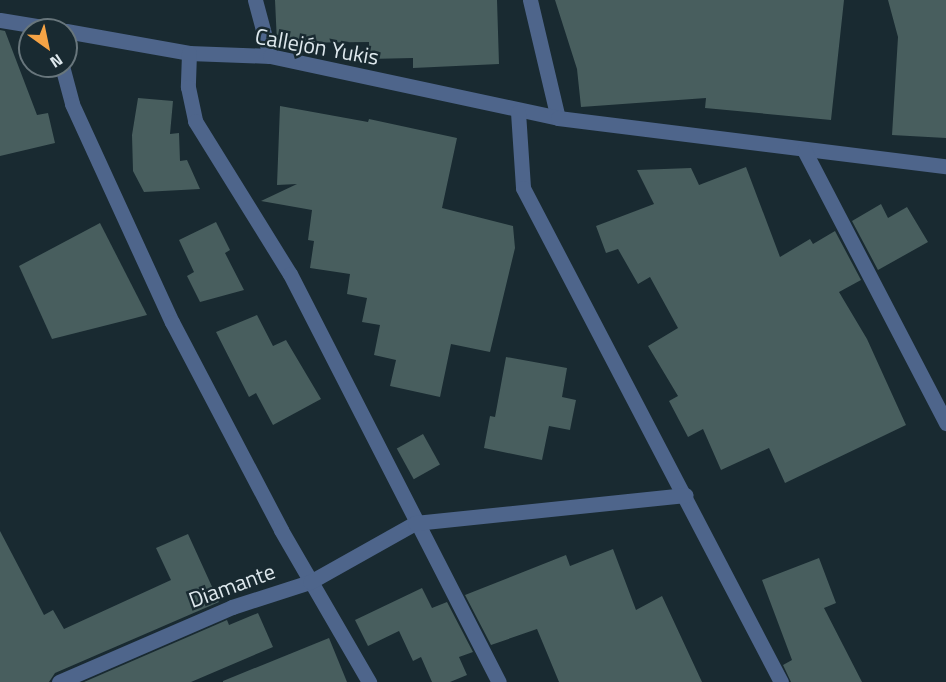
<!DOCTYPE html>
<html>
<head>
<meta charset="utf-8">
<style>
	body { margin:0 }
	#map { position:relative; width:946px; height:682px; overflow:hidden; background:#192a31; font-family:"Titillium Web",sans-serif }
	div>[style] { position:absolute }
	.building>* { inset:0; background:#485e5e; transform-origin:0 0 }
	.minor>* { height:15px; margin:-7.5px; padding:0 7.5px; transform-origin:7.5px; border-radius:7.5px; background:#4e658b }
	span { translate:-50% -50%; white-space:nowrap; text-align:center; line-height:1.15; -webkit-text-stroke:5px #192a31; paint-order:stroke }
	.street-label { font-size:22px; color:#dee8ed }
	.north { position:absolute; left:18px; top:18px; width:60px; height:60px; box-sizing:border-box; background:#192a31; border:2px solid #68767c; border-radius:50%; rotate:147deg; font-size:16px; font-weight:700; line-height:24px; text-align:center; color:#dee8ed }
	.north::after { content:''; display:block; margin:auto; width:21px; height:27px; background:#f5a345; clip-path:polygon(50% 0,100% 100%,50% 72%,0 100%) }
</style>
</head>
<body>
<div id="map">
	<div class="building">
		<i style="clip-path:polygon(275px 0,497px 0,499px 64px,413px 68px,413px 58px,369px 59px,369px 42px,277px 43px)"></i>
		<i style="clip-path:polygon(555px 0,844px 0,831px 120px,705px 108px,706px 98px,581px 107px,577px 69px)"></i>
		<i style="clip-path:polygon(888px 0,946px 0,946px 138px,892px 135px,898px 37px)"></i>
		<i style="clip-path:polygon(0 30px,5px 31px,37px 115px,48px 113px,55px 143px,0 156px)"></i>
		<i style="clip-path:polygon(138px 98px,173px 101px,170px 134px,179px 133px,180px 161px,187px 160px,200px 189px,144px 192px,133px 171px,132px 135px)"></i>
		<i style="clip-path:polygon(280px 106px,368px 122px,369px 119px,457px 138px,442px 208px,513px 226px,515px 248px,490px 352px,451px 344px,440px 397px,390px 386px,396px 360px,374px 355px,380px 325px,362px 322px,367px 298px,347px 294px,350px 274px,310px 268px,314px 241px,308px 240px,312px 210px,261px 201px,297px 184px,277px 185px)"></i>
		<i style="clip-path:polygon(746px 167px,780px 257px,810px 239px,813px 244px,835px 231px,861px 280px,839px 292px,867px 339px,906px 425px,785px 483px,769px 448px,721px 470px,703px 429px,688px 437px,669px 401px,678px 396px,648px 346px,678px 328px,650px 277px,638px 284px,618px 249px,606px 253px,596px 226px,654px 204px,637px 170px,691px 168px,699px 185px)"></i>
		<i style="clip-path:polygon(881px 204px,888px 218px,907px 207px,928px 242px,878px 270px,852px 221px)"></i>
		<i style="clip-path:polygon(216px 222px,230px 250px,225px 253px,244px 290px,200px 302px,187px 276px,194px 272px,179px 240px)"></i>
		<i style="clip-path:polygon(100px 223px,147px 315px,52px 339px,19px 266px)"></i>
		<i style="clip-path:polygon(257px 315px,273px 346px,286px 340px,321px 399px,273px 425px,256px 393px,249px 397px,216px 332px)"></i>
		<i style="clip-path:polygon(506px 357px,567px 368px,562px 397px,576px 400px,570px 430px,549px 426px,542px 460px,484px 448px,490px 416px,495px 417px)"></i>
		<i style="left:423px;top:434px;width:35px;height:30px;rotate:61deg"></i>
		<i style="clip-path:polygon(0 531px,44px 615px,53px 610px,64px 629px,171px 580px,156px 548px,188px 534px,219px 602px,55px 673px,49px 682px,0 682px)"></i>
		<i style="clip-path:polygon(613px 549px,636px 610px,662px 596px,702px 682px,559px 682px,537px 629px,491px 645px,465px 595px,566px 555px,570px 566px)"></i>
		<i style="clip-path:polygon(819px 558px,836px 603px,824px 608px,862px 682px,791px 682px,783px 665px,792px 660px,762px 580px)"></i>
		<i style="clip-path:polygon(422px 588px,432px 608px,447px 602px,473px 652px,459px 657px,467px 675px,450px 682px,432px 682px,421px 657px,413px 661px,399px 631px,368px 646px,355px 620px)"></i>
		<i style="clip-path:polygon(258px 613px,273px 647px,191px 682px,84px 682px,227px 620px,229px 625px)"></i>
		<i style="clip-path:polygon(329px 638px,347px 682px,223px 682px,223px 681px)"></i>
	</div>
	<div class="minor">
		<i style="left:255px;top:0;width:58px;rotate:75deg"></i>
		<i style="left:530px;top:0;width:121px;rotate:76.7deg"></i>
		<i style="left:0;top:20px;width:63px;rotate:9.2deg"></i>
		<i style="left:66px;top:31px;width:125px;rotate:10.1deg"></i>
		<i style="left:189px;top:53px;width:81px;rotate:2.1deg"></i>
		<i style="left:270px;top:56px;width:295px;rotate:12.1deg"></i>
		<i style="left:558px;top:118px;width:391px;rotate:7.1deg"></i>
		<i style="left:189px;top:53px;width:34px;rotate:92deg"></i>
		<i style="left:188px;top:87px;width:35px;rotate:78deg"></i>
		<i style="left:195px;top:121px;width:180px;rotate:58.2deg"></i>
		<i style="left:290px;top:274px;width:458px;rotate:62.9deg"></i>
		<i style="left:62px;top:66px;width:39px;rotate:75deg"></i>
		<i style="left:72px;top:104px;width:240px;rotate:65.4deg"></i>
		<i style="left:172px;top:322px;width:235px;rotate:62.3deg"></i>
		<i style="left:281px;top:530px;width:176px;rotate:59.9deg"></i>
		<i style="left:518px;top:112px;width:76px;rotate:86.2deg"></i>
		<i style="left:523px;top:188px;width:557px;rotate:62.42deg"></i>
		<i style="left:804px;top:150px;width:308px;rotate:62.5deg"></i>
		<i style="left:59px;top:682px;width:189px;rotate:-23.4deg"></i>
		<i style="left:232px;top:607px;width:82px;rotate:-17.8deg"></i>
		<i style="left:310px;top:582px;width:120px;rotate:-29.3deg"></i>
		<i style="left:415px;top:523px;width:272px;rotate:-5.9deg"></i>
	</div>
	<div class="street-label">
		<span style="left:317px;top:47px;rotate:10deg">Callejón Yukis</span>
		<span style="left:232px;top:586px;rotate:-20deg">Diamante</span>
	</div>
	<div class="north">N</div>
</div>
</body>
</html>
